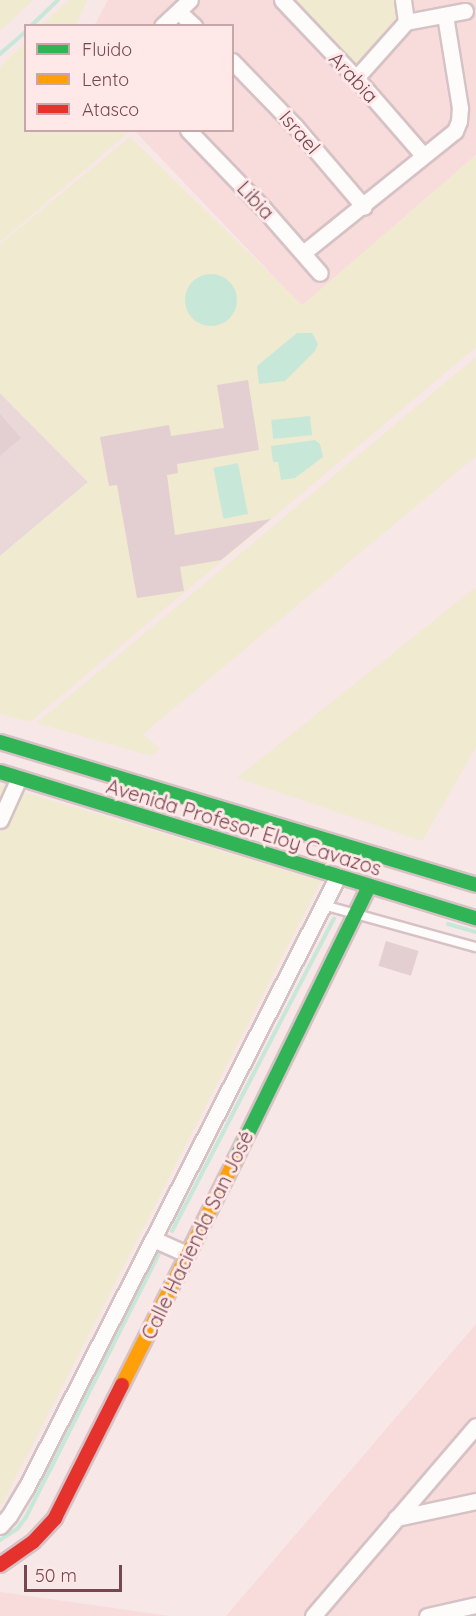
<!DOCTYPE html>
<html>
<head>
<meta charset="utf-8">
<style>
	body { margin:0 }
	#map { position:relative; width:476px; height:1616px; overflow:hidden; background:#f7e7e7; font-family:Quicksand,sans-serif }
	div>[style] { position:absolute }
	.residential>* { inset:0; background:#f8dbdb }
	.industrial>* { inset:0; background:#ead8d9 }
	.green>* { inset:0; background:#f0ead0 }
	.water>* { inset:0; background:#c7e8d8; transform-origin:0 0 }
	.round { border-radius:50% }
	.stream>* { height:4px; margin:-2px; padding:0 2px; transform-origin:2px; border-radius:2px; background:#c7e8d8 }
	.building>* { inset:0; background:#e3ced1; transform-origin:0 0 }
	.roads { filter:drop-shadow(2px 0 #d6c2c5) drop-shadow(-2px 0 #d6c2c5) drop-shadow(0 2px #d6c2c5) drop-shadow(0 -2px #d6c2c5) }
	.lane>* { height:8px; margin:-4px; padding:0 4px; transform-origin:4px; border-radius:4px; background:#fefbfb }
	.street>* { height:15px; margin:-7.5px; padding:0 7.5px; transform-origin:7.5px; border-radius:7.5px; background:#fefbfb }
	.fast>* { height:14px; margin:-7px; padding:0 7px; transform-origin:7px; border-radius:7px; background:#30b455 }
	.slow>* { height:14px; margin:-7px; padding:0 7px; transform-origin:7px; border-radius:7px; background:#ff9f0a }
	.jam>* { height:14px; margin:-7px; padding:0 7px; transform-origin:7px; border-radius:7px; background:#e5322d }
	span { translate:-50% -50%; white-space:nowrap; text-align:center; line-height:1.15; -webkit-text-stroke:6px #ffe8e7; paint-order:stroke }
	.street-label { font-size:20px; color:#764651 }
	.legend { position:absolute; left:24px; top:24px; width:210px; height:108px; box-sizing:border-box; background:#ffe8e7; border:2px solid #c8a7ab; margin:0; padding:8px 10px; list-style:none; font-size:18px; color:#764651 }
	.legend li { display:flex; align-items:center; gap:12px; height:30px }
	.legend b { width:30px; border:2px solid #c8a7ab }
	.scale { position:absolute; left:24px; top:1565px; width:98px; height:27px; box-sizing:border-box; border:3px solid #764651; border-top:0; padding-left:8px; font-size:18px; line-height:21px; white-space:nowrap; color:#764651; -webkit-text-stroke:4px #ffe8e7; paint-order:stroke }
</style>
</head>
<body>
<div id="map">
	<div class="residential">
		<i style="clip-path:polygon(108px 0,476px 0,476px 155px,302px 306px,135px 131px,232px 130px,232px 26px,94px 26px)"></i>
		<i style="clip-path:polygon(476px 1324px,476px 1616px,226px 1616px)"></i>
		<i style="clip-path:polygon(0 1592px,170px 1616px,0 1616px)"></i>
	</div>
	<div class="industrial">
		<i style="clip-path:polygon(0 393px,88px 482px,0 556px)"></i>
	</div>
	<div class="green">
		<i style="clip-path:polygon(0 0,33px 0,0 31px)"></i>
		<i style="clip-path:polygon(69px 0,87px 0,76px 25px,42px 25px)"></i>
		<i style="clip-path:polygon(291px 0,394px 0,398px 23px,360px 66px,352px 66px)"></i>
		<i style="clip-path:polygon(25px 42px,26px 130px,130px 131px,0 242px,0 67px)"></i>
		<i style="clip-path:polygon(130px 137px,302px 305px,476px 155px,476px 347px,30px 722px,0 714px,0 556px,88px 482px,0 393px,0 244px)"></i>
		<i style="clip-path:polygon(476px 357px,476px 456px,143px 734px,160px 749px,151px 756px,37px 723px)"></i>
		<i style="clip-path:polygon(476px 587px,476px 747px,422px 841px,237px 778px)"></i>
		<i style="clip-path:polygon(0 785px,321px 881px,0 1508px)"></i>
	</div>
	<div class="water">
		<i class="round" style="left:185px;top:274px;width:52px;height:52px"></i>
		<i style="clip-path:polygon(297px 333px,312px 333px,318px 344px,315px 351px,285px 381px,259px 384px,257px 366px)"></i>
		<i style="left:310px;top:416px;width:19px;height:39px;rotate:84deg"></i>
		<i style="clip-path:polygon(315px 440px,320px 444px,323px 457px,295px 478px,281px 480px,278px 462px,273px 462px,271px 446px)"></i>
		<i style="left:238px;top:463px;width:52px;height:25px;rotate:79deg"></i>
	</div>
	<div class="stream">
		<i style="left:31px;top:26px;width:37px;rotate:-44deg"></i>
		<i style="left:0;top:54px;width:35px;rotate:-41deg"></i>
		<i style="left:448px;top:924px;width:29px;rotate:16deg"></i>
		<i style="left:172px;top:1231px;width:352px;rotate:-62.6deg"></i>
		<i style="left:0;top:1540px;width:20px;rotate:-33deg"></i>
		<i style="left:17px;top:1529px;width:15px;rotate:-53deg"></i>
		<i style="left:26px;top:1517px;width:295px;rotate:-63.2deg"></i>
	</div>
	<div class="building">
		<i style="clip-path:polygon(248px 380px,259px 450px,177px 464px,178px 473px,167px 475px,175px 535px,271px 519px,221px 560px,180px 567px,184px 591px,137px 598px,117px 485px,109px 486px,100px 437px,169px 425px,171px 436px,224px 428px,217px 385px)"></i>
		<i style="clip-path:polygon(0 414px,21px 438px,0 456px)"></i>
		<i style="left:386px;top:941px;width:34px;height:26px;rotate:17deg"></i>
	</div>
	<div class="roads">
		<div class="lane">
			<i style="left:323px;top:905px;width:159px;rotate:15.4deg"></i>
		</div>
		<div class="street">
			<i style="left:282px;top:0;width:108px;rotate:46.5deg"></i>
			<i style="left:356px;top:78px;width:102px;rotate:49deg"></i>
			<i style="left:403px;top:0;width:22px;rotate:82deg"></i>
			<i style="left:179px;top:12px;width:21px;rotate:43deg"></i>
			<i style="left:406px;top:22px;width:60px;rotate:-10.6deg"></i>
			<i style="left:162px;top:26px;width:38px;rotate:-43deg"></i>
			<i style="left:232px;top:61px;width:91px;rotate:45.9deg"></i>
			<i style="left:295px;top:126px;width:106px;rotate:49.6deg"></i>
			<i style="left:356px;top:78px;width:75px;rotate:-48.2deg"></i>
			<i style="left:188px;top:130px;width:108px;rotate:46.1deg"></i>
			<i style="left:263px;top:208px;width:86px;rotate:48.8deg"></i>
			<i style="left:303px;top:253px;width:195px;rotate:-38.8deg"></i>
			<i style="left:455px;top:131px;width:11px;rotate:-68deg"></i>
			<i style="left:459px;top:121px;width:13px;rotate:-86deg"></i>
			<i style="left:460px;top:108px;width:94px;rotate:-99.2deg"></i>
			<i style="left:0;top:820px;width:46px;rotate:-65.7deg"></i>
			<i style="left:153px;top:1239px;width:36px;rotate:24deg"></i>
			<i style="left:396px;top:1518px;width:82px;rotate:-12deg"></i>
			<i style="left:0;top:1526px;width:13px;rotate:-48deg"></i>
			<i style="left:9px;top:1516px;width:33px;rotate:-59deg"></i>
			<i style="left:26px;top:1488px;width:687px;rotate:-62.99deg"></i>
			<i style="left:313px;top:1616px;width:250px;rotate:-49.4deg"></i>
			<i style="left:427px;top:1616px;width:50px;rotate:-12.7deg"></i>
		</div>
		<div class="fast">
			<i style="left:0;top:742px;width:497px;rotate:16.7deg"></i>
			<i style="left:0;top:772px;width:498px;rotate:17.1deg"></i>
			<i style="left:235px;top:1160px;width:305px;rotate:-63.9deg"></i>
		</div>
		<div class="slow">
			<i style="left:122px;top:1385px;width:252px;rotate:-63.3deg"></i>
		</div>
		<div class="jam">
			<i style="left:0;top:1565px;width:40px;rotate:-34.9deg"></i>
			<i style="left:33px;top:1542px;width:33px;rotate:-47deg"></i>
			<i style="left:55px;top:1518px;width:149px;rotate:-63.3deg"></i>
		</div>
	</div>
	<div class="street-label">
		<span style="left:354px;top:77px;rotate:47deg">Arabia</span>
		<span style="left:300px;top:132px;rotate:49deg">Israel</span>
		<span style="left:256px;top:200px;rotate:47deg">Libia</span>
		<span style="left:244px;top:827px;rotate:17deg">Avenida Profesor Eloy Cavazos</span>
		<span style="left:197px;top:1235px;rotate:-64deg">Calle Hacienda San José</span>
	</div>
	<ul class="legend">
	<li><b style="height:8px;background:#30b455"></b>Fluido</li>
	<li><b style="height:8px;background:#ff9f0a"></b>Lento</li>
	<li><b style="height:8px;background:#e5322d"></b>Atasco</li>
	</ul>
	<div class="scale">50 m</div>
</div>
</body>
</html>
